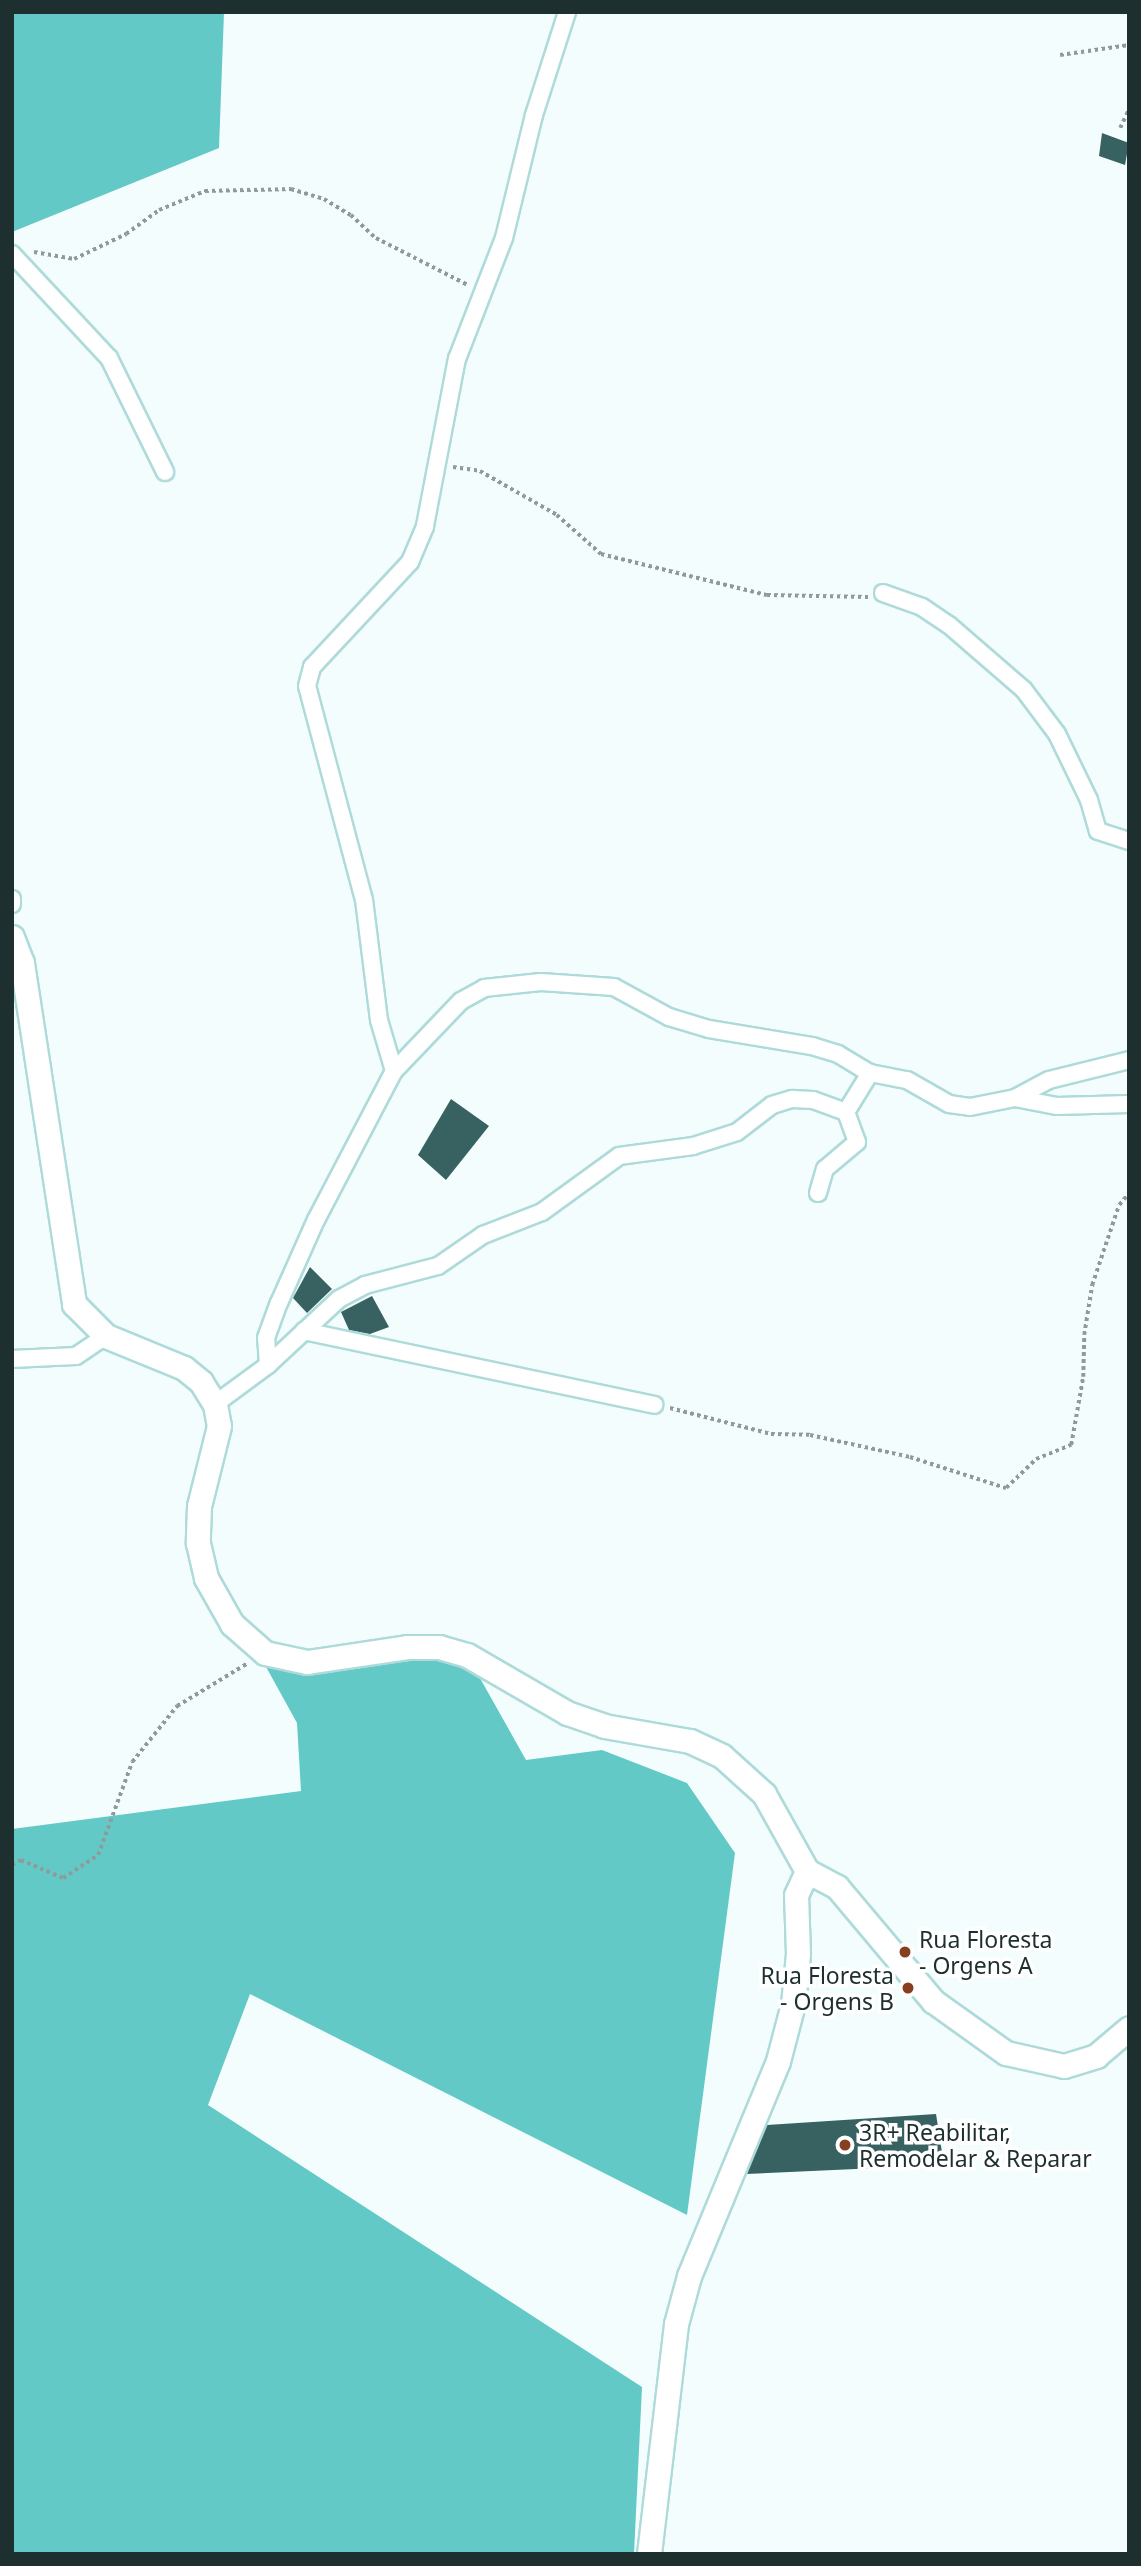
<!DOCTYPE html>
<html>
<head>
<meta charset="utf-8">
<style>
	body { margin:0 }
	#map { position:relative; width:1141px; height:2566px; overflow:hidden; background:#f4fdfd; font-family:"Noto Sans",sans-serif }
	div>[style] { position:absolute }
	.forest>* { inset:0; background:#62c9c6 }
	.building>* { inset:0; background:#386261 }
	.path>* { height:3.5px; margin-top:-1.75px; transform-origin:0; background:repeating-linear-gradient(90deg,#8e9b9b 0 3.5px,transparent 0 7px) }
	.roads { filter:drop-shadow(2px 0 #aedbda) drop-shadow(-2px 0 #aedbda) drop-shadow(0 2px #aedbda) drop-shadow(0 -2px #aedbda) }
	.street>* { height:16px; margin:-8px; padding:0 8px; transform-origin:8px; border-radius:8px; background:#fff }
	.secondary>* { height:23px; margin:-11.5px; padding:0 11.5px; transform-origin:11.5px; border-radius:11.5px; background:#fff }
	.dots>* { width:19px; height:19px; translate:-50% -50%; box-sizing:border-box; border:4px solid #fff; border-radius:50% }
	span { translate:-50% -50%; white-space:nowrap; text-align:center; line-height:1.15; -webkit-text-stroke:7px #fff; paint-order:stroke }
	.poi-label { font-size:23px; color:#1d2f2e }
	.left { translate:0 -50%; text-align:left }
	.right { translate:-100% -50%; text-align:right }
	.frame { position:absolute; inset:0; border:14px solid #1d2f2e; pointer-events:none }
</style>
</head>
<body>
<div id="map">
	<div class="forest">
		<i style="clip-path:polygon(12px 12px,224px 12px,219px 148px,12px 232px)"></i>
		<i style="clip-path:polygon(254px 1645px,265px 1653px,467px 1655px,526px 1760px,602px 1750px,687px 1783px,735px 1853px,687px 2215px,250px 1994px,208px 2105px,642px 2387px,634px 2554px,12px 2554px,12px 1829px,301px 1791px,297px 1723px)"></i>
	</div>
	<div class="building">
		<i style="clip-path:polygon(1102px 133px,1129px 143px,1125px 165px,1099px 156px)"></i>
		<i style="clip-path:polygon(451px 1099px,489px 1126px,446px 1180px,418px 1155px)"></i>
		<i style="clip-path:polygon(310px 1267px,332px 1289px,307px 1313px,293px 1298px)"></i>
		<i style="clip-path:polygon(372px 1296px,389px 1327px,370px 1334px,349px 1330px,341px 1312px)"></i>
		<i style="clip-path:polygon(936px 2114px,944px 2165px,746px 2174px,767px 2125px)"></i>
	</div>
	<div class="path">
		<i style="left:1060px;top:55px;width:70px;rotate:-8.2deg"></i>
		<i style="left:1120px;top:128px;width:21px;rotate:-65deg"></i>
		<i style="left:34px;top:252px;width:41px;rotate:9.9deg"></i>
		<i style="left:74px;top:259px;width:58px;rotate:-25.7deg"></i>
		<i style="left:126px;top:234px;width:41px;rotate:-36deg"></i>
		<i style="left:159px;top:210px;width:50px;rotate:-22.4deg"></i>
		<i style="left:205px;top:191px;width:86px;rotate:-1.3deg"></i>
		<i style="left:291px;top:189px;width:34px;rotate:17deg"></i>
		<i style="left:324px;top:199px;width:31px;rotate:31deg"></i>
		<i style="left:351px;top:215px;width:34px;rotate:43deg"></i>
		<i style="left:376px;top:238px;width:103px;rotate:27.1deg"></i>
		<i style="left:453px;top:467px;width:27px;rotate:8deg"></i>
		<i style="left:480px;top:471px;width:89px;rotate:29.7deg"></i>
		<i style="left:557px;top:515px;width:59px;rotate:41.6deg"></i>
		<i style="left:601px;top:554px;width:171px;rotate:13.9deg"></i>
		<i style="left:767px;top:595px;width:101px;rotate:1.1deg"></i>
		<i style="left:670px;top:1408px;width:104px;rotate:14.4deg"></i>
		<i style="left:771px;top:1434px;width:39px;rotate:1deg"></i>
		<i style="left:810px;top:1435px;width:102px;rotate:12.4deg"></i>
		<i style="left:910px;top:1457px;width:101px;rotate:17.9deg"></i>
		<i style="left:1006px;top:1488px;width:42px;rotate:-44deg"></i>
		<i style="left:1036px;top:1459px;width:38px;rotate:-22deg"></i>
		<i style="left:1071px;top:1445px;width:69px;rotate:-80deg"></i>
		<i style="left:1083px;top:1377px;width:42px;rotate:-88.6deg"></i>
		<i style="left:1084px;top:1335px;width:51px;rotate:-80.9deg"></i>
		<i style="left:1092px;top:1285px;width:84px;rotate:-71.4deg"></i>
		<i style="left:1119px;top:1205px;width:16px;rotate:-50deg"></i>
		<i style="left:12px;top:1865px;width:10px;rotate:-29deg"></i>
		<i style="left:21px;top:1860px;width:46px;rotate:23.2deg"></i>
		<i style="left:63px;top:1878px;width:42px;rotate:-33.3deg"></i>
		<i style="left:98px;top:1855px;width:99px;rotate:-69.9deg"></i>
		<i style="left:132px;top:1762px;width:72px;rotate:-51.2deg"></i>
		<i style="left:177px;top:1706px;width:83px;rotate:-31.2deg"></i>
	</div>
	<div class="roads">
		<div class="street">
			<i style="left:12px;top:254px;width:142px;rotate:47deg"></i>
			<i style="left:109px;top:358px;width:127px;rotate:63.8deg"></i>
			<i style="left:883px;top:593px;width:41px;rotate:19.7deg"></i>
			<i style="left:922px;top:607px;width:32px;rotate:34deg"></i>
			<i style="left:949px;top:625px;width:99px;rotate:40.9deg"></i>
			<i style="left:1024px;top:690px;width:55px;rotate:53.1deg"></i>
			<i style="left:1057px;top:734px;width:73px;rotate:64.1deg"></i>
			<i style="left:1089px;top:800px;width:32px;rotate:74deg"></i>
			<i style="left:1098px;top:831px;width:33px;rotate:18deg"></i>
			<i style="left:12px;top:899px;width:5px;rotate:90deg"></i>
			<i style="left:394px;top:1071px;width:53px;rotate:-106.4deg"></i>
			<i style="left:379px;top:1020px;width:121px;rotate:-97.1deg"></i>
			<i style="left:364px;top:900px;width:221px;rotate:-104.9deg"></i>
			<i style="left:307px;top:686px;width:20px;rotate:-75deg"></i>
			<i style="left:312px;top:667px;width:144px;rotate:-47deg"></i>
			<i style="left:410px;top:562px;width:39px;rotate:-67deg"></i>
			<i style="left:425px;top:526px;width:170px;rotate:-79.2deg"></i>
			<i style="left:457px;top:359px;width:130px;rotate:-68.8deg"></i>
			<i style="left:504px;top:238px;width:127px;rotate:-76.3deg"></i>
			<i style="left:534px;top:115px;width:108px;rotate:-72.2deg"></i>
			<i style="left:1015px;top:1098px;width:43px;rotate:10.8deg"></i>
			<i style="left:1057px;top:1106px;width:72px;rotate:-1.6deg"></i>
			<i style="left:818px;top:1193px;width:25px;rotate:-74deg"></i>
			<i style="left:825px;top:1169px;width:42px;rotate:-40.2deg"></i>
			<i style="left:857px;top:1142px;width:32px;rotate:-110deg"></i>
			<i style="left:304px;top:1331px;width:358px;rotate:11.9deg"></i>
			<i style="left:12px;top:1359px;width:64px;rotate:-2.7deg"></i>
			<i style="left:76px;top:1356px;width:36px;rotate:-34deg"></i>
			<i style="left:268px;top:1365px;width:27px;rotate:-94deg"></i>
			<i style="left:266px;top:1338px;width:37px;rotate:-70deg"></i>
			<i style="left:279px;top:1303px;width:91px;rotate:-66deg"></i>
			<i style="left:316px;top:1220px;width:168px;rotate:-62.4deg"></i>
			<i style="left:394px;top:1071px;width:97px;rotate:-46.3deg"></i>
			<i style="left:461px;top:1001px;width:26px;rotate:-29deg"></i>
			<i style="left:484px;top:988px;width:57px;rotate:-6deg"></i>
			<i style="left:541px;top:982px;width:73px;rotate:3.9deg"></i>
			<i style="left:614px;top:987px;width:63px;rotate:28.6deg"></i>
			<i style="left:669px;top:1017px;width:42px;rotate:16.7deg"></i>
			<i style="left:709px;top:1029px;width:104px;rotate:9.4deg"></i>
			<i style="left:812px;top:1046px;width:27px;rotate:17deg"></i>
			<i style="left:838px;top:1054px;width:37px;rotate:31deg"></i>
			<i style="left:870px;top:1073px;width:38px;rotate:11deg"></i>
			<i style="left:907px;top:1080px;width:48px;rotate:29.7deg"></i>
			<i style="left:949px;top:1104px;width:21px;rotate:8deg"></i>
			<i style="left:970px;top:1107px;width:46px;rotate:-11.3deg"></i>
			<i style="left:1015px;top:1098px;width:38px;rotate:-28deg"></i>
			<i style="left:1049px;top:1080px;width:82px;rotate:-14deg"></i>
			<i style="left:215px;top:1404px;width:66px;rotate:-36.3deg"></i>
			<i style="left:268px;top:1365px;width:97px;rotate:-42.9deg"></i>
			<i style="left:339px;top:1299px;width:30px;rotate:-28deg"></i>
			<i style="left:365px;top:1285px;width:75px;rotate:-14.6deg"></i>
			<i style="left:438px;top:1266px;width:55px;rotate:-34.6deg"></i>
			<i style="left:483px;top:1235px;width:63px;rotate:-21.3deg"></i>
			<i style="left:542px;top:1212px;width:95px;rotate:-36deg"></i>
			<i style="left:619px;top:1156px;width:75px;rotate:-7.7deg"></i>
			<i style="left:693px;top:1146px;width:46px;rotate:-17.7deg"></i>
			<i style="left:737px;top:1132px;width:44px;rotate:-37.6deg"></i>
			<i style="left:772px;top:1105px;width:21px;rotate:-17deg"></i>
			<i style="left:792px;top:1099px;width:21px;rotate:3deg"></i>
			<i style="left:813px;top:1100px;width:35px;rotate:20deg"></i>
			<i style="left:846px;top:1112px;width:46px;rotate:-58.4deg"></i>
		</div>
		<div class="secondary">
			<i style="left:12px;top:937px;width:28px;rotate:69deg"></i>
			<i style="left:22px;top:963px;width:345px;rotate:81.3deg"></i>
			<i style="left:74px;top:1304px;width:45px;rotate:45deg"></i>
			<i style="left:106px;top:1336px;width:84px;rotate:22.3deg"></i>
			<i style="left:184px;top:1368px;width:22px;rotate:39deg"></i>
			<i style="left:201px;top:1382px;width:26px;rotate:58deg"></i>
			<i style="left:215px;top:1404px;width:22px;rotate:80deg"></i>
			<i style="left:219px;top:1426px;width:82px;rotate:104deg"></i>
			<i style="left:199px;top:1506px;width:37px;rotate:92deg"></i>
			<i style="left:198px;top:1543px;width:36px;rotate:77deg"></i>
			<i style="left:206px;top:1578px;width:53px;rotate:60.5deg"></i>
			<i style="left:232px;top:1624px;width:44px;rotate:41.3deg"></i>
			<i style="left:265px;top:1653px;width:43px;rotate:12.1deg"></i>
			<i style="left:307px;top:1662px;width:101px;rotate:-8.5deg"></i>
			<i style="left:407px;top:1647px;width:32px"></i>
			<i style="left:439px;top:1647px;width:29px;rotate:16deg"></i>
			<i style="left:467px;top:1655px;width:116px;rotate:30.1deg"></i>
			<i style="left:567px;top:1713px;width:39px;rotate:19deg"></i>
			<i style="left:604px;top:1726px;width:87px;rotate:9.9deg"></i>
			<i style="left:690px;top:1741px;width:35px;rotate:25deg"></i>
			<i style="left:722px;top:1756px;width:57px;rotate:42.1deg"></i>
			<i style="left:764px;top:1794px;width:88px;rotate:60.8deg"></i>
			<i style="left:807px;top:1871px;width:34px;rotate:28deg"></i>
			<i style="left:837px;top:1887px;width:149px;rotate:49.9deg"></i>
			<i style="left:933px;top:2001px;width:90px;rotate:35.5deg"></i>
			<i style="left:1006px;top:2053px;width:59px;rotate:12.6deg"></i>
			<i style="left:1064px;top:2066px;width:34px;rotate:-17deg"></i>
			<i style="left:1096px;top:2056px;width:43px;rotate:-40.3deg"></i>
			<i style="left:649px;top:2554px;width:232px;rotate:-83.3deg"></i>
			<i style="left:676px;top:2324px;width:50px;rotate:-74.8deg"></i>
			<i style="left:689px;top:2276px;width:233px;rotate:-67.5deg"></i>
			<i style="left:778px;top:2061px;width:59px;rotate:-75.3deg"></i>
			<i style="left:793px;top:2004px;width:50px;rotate:-84.3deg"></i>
			<i style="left:798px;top:1954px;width:59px;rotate:-91.9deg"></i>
			<i style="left:796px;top:1895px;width:26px;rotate:-65deg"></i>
		</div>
	</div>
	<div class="dots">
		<i style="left:905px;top:1952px;background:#87401f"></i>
		<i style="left:908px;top:1988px;background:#87401f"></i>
		<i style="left:845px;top:2145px;background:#87401f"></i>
	</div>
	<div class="poi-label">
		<span class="left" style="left:919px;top:1952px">Rua Floresta<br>- Orgens A</span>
		<span class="right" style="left:894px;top:1988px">Rua Floresta<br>- Orgens B</span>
		<span class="left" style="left:859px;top:2145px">3R+ Reabilitar,<br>Remodelar &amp; Reparar</span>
	</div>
	<div class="frame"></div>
</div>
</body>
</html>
